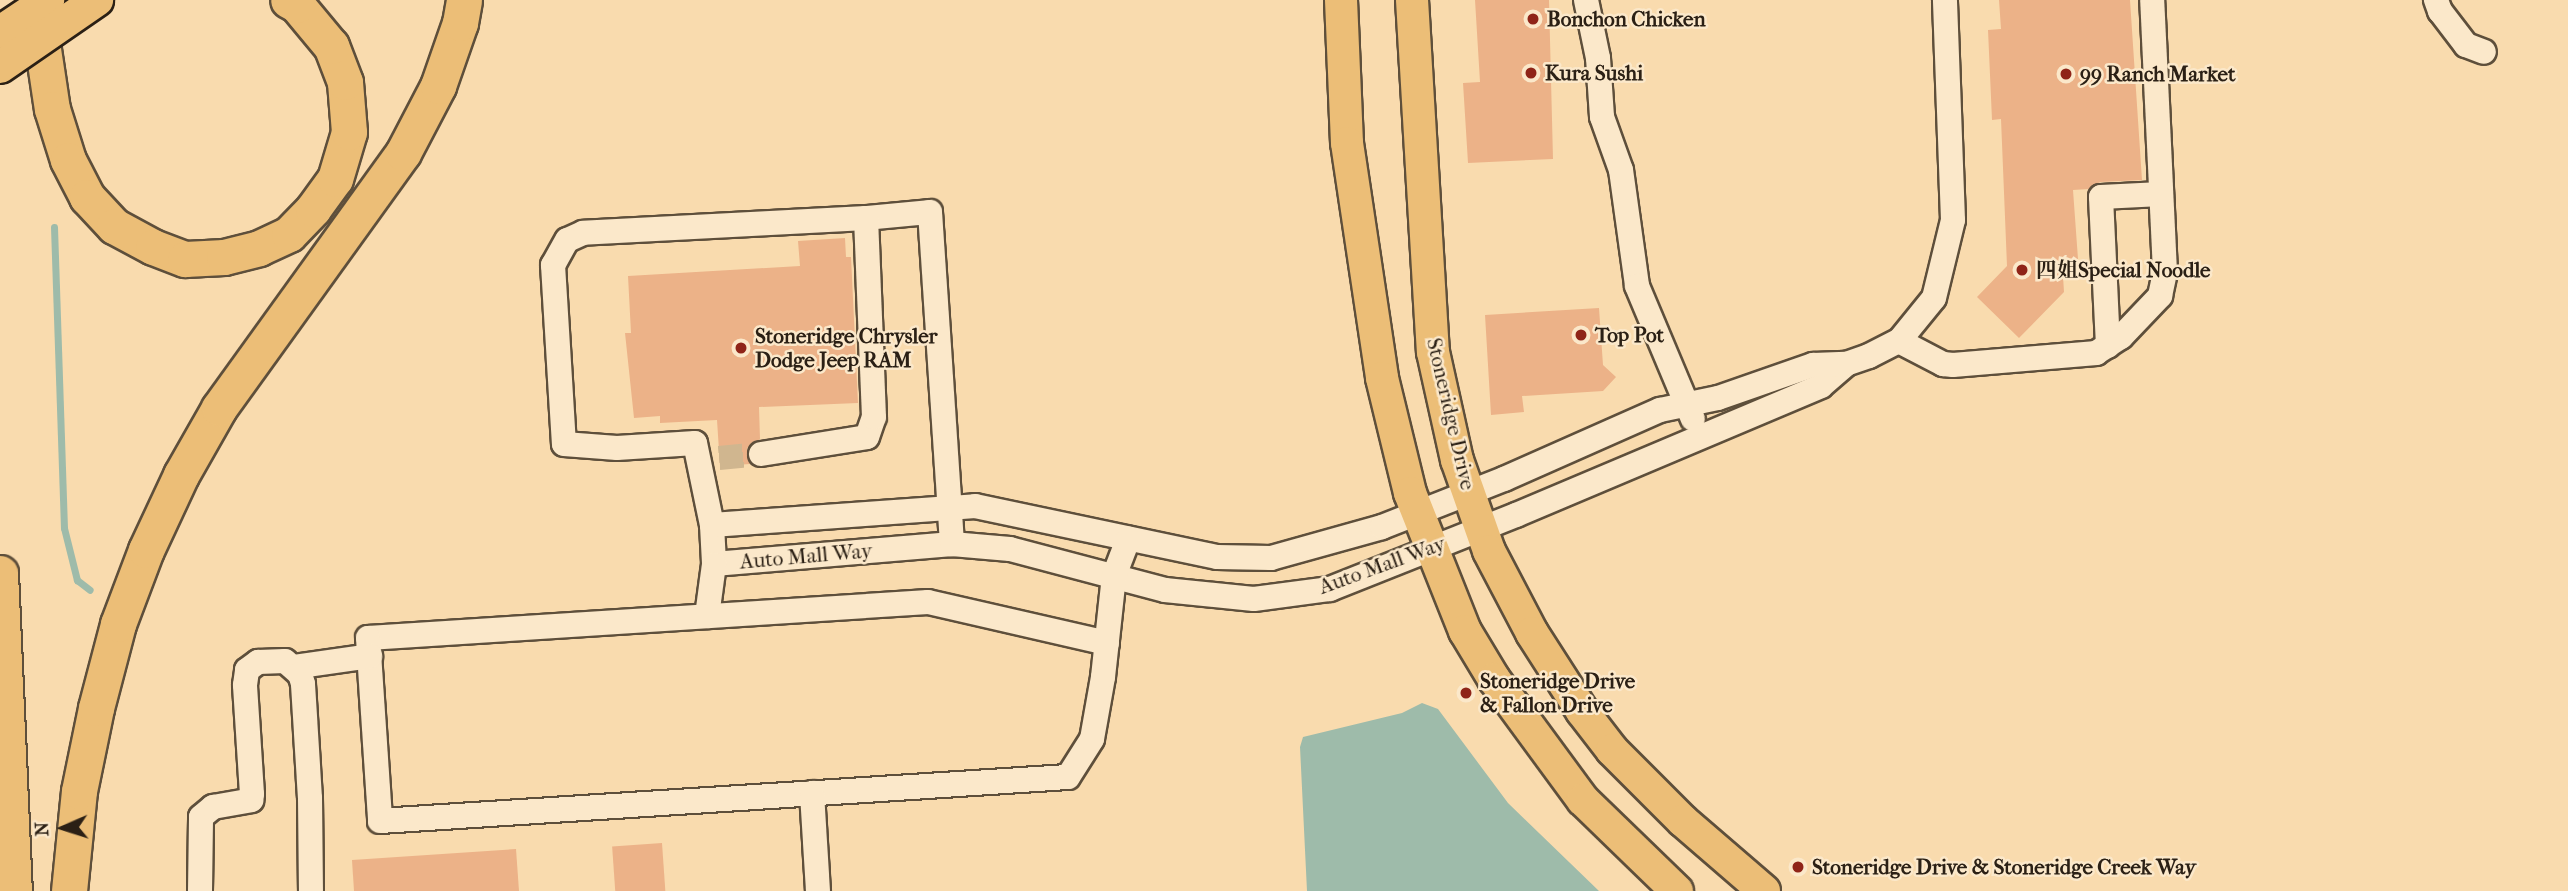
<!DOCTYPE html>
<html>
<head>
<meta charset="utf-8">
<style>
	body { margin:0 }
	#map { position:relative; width:2568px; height:891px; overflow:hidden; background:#f9dbae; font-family:"IM FELL French Canon","Noto Serif SC",serif }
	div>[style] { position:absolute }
	.water>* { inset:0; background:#9ebbaa }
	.stream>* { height:7px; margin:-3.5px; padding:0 3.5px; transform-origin:3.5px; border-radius:3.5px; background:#9ebbaa }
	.building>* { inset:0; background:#ecb288; transform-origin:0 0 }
	.minor-tunnel>* { height:24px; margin-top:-12px; transform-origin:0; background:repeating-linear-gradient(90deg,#d0b68f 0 24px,transparent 0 36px) }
	.roads { filter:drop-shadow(2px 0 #5e4f3b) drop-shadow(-2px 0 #5e4f3b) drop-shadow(0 2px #5e4f3b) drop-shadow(0 -2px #5e4f3b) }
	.minor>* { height:24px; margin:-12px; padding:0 12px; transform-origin:12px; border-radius:12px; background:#fbe8ca }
	.major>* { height:32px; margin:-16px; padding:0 16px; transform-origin:16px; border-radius:16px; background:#ecbe77 }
	.highway>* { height:35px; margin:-17.5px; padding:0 17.5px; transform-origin:17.5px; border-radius:17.5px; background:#ecbe77 }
	.bridges { filter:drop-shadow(2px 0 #2b2015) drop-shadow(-2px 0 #2b2015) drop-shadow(0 2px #2b2015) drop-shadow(0 -2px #2b2015) }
	.major-bridge>* { height:32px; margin:-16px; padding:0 16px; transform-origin:16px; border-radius:16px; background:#ecbe77 }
	.dots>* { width:19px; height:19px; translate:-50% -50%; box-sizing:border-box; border:4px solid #fbe8ca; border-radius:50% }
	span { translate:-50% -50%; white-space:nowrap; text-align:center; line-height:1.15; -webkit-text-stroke:5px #fbe8ca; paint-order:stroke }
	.poi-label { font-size:21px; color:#2b2015; font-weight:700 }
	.left { translate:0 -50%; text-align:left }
	.street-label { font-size:21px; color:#2b2015 }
	.north { position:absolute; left:28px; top:793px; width:70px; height:70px; -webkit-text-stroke:5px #fbe8ca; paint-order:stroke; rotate:267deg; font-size:19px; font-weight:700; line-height:28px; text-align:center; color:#2b2015 }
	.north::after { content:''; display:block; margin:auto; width:24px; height:32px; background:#2b2015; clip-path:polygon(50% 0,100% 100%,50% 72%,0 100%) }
</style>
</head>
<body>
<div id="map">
	<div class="water">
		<i style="clip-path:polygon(1422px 703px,1438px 709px,1508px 803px,1599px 891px,1307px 891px,1300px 747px,1303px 737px,1402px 713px)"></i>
	</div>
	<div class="stream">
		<i style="left:54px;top:227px;width:301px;rotate:88.1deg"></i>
		<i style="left:64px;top:528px;width:54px;rotate:76deg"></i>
		<i style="left:77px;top:580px;width:16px;rotate:38deg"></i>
	</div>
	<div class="building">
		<i style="clip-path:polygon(1475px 0,1549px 0,1553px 159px,1468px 163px,1463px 83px,1480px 82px)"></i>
		<i style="clip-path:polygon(1999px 0,2130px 0,2142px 180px,2100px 182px,2089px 189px,2073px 190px,2078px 259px,2062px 260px,2064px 292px,2019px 338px,1977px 297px,2007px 266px,2001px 119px,1992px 120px,1988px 30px,2001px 29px)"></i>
		<i style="clip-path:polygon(845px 238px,846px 257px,851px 257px,858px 403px,759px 407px,760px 439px,747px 448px,747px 457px,750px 464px,720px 466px,717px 420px,660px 423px,660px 416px,634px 418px,625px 333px,631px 333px,628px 276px,800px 266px,798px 241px)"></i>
		<i style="clip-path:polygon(1599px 308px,1603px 365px,1616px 377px,1603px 391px,1522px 396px,1524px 412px,1491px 415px,1485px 315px)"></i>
		<i style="left:662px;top:843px;width:48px;height:50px;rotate:86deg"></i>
		<i style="clip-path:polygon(516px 849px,519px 891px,354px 891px,352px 860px)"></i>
	</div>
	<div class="minor-tunnel">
		<i style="left:719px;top:458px;width:42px;rotate:-5.4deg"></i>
	</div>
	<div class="roads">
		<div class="minor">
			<i style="left:1586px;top:0;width:59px;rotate:78.3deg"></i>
			<i style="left:1598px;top:58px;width:59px;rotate:86.1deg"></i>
			<i style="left:1602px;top:117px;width:56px;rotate:70.3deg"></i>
			<i style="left:1621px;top:170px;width:117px;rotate:82.1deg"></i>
			<i style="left:1637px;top:286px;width:144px;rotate:67.2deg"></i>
			<i style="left:2436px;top:0;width:12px;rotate:70deg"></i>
			<i style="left:2440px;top:11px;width:43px;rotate:52.6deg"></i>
			<i style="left:2466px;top:45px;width:19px;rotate:21deg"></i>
			<i style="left:866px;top:218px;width:64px;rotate:-5.4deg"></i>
			<i style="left:930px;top:212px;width:333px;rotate:86.2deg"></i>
			<i style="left:1899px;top:341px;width:50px;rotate:27.6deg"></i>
			<i style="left:1943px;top:364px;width:10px;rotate:6deg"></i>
			<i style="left:1953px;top:365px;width:144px;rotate:-4.8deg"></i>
			<i style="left:2096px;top:353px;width:30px;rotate:-33deg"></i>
			<i style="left:2121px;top:337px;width:57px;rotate:-46.4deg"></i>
			<i style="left:2160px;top:296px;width:25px;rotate:-78deg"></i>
			<i style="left:2165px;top:272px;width:272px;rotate:-92.7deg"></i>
			<i style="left:2108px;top:346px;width:149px;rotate:-92.7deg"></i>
			<i style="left:2101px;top:197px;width:60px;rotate:-2.9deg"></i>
			<i style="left:761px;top:454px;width:107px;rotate:-9.1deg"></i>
			<i style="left:867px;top:437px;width:21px;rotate:-71deg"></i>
			<i style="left:874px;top:417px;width:199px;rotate:-92.3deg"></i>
			<i style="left:866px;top:218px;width:283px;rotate:177deg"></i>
			<i style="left:583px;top:233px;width:17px;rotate:156deg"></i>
			<i style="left:567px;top:240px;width:29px;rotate:119deg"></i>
			<i style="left:553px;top:265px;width:179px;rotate:86.5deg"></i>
			<i style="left:564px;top:444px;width:53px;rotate:4.3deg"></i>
			<i style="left:617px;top:448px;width:78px;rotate:-3.7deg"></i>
			<i style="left:695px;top:443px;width:84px;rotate:78.3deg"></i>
			<i style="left:712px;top:525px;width:39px;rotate:87deg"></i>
			<i style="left:714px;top:564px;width:239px;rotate:-4.8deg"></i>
			<i style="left:952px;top:544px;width:58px;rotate:4.9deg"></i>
			<i style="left:1010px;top:549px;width:160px;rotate:14.8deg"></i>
			<i style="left:1165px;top:590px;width:89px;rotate:5.8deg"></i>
			<i style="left:1254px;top:599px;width:77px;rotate:-7.5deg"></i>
			<i style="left:1330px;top:589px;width:200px;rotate:-21.7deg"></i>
			<i style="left:1516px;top:515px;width:331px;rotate:-22.9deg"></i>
			<i style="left:1821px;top:386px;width:33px;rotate:-41deg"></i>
			<i style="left:712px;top:525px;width:264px;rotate:-4.1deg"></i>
			<i style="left:975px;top:506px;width:247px;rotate:11.9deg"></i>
			<i style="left:1217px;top:557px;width:54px;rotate:1.1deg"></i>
			<i style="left:1271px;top:558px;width:115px;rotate:-15.6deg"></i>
			<i style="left:1382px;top:527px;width:131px;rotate:-21.5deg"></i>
			<i style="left:1504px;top:479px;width:171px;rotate:-23.9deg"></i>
			<i style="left:1660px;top:410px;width:59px;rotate:-11.7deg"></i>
			<i style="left:1718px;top:398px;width:101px;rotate:-19.2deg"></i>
			<i style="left:1813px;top:365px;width:33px;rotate:-2deg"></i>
			<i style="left:1846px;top:364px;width:24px;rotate:-19deg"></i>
			<i style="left:1869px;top:356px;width:34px;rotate:-27deg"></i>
			<i style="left:1899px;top:341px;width:55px;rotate:-50.9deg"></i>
			<i style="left:1934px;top:298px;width:80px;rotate:-76.3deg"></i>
			<i style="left:1953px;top:220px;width:220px;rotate:-92.1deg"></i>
			<i style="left:707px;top:616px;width:52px;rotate:-82.3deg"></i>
			<i style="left:1107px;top:643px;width:184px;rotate:-167.1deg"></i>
			<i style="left:928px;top:602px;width:561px;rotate:176.32deg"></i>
			<i style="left:368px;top:638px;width:183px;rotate:86.2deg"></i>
			<i style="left:380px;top:821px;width:689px;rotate:-3.66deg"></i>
			<i style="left:1068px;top:777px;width:45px;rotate:-57.7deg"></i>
			<i style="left:1092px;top:739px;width:63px;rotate:-79.9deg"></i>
			<i style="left:1103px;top:677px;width:102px;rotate:-83.8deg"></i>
			<i style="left:1114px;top:576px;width:40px;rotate:-69deg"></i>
			<i style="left:294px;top:667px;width:77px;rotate:-8.2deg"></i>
			<i style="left:812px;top:793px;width:98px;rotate:86.5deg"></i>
			<i style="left:200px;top:891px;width:74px;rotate:-89.2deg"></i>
			<i style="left:201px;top:817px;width:16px;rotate:-40deg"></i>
			<i style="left:213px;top:807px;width:39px;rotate:-10deg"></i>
			<i style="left:251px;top:800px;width:6px;rotate:-81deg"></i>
			<i style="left:252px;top:794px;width:109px;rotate:-93.7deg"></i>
			<i style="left:245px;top:685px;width:15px;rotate:-82deg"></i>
			<i style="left:247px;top:670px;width:14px;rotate:-36deg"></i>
			<i style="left:258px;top:662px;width:27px;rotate:-2deg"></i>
			<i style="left:285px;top:661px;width:20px;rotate:41deg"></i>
			<i style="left:300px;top:674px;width:10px;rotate:73deg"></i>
			<i style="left:303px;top:684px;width:114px;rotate:86.5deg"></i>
			<i style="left:310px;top:798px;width:93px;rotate:89.4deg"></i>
		</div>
		<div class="major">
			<i style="left:1341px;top:0;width:143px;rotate:87.6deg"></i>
			<i style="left:1347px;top:143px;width:238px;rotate:81.5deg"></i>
			<i style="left:1382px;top:378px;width:118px;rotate:76.3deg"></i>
			<i style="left:1410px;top:493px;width:149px;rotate:68.3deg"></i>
			<i style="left:1465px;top:631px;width:56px;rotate:58.9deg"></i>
			<i style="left:1494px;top:679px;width:150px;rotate:53.7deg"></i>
			<i style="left:1583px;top:800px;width:131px;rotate:44.1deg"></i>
			<i style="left:1412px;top:0;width:353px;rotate:86.6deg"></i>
			<i style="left:1433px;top:352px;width:111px;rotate:77.5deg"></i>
			<i style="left:1457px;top:460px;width:96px;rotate:70.6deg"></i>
			<i style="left:1489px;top:551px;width:93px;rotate:62.3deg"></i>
			<i style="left:1532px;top:633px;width:93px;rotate:57.3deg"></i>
			<i style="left:1582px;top:711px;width:49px;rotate:52.4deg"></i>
			<i style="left:1612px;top:750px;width:100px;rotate:45deg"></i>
			<i style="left:1683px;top:821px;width:107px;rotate:40.8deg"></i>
		</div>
		<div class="highway">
			<i style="left:37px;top:9px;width:101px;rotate:81.5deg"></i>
			<i style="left:52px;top:109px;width:53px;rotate:72.6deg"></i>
			<i style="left:68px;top:160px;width:42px;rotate:62.8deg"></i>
			<i style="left:87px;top:197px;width:40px;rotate:47deg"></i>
			<i style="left:114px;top:226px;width:44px;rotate:28.3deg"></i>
			<i style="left:153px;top:247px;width:34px;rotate:21deg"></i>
			<i style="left:185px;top:259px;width:39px;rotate:-3deg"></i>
			<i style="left:224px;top:257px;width:36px;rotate:-14deg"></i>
			<i style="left:259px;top:248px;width:33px;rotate:-25deg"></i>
			<i style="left:289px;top:234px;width:35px;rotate:-46deg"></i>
			<i style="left:313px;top:209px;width:37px;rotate:-54deg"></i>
			<i style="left:335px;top:179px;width:49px;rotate:-73.4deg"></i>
			<i style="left:349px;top:132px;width:50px;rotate:-94.6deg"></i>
			<i style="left:345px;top:82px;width:39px;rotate:-111deg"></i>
			<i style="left:331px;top:46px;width:53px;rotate:-129.7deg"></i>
			<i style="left:297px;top:5px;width:10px;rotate:-151deg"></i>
			<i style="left:0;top:573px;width:318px;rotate:87.5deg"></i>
			<i style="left:69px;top:891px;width:100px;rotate:-84.3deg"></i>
			<i style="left:79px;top:791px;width:85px;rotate:-78.4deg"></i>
			<i style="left:96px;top:708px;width:87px;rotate:-75.3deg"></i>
			<i style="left:118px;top:624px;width:79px;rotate:-69.3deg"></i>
			<i style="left:146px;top:550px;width:83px;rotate:-65deg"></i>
			<i style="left:181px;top:475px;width:77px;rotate:-60.4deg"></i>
			<i style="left:219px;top:408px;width:314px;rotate:-54.2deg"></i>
			<i style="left:403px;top:153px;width:76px;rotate:-62.4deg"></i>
			<i style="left:438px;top:86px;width:67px;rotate:-70.8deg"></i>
			<i style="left:460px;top:23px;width:23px;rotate:-80deg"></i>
		</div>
	</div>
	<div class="bridges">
		<div class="major-bridge">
			<i style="left:0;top:32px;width:58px;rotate:-33.7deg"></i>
			<i style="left:0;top:67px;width:118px;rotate:-34.6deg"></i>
		</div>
	</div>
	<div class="dots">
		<i style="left:1533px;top:19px;background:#8f2418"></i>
		<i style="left:1531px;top:73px;background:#8f2418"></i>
		<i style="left:2066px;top:74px;background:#8f2418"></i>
		<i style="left:2022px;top:270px;background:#8f2418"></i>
		<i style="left:1581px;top:335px;background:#8f2418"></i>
		<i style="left:741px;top:348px;background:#8f2418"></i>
		<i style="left:1466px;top:693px;background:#8f2418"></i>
		<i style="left:1798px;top:867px;background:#8f2418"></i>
	</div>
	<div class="poi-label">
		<span class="left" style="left:1547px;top:19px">Bonchon Chicken</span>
		<span class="left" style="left:1545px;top:73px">Kura Sushi</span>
		<span class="left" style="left:2080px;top:74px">99 Ranch Market</span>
		<span class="left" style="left:2036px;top:270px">四姐Special Noodle</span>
		<span class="left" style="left:1595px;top:335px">Top Pot</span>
		<span class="left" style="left:755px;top:348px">Stoneridge Chrysler<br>Dodge Jeep RAM</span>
		<span class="left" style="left:1480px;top:693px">Stoneridge Drive<br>&amp; Fallon Drive</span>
		<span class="left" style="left:1812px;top:867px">Stoneridge Drive &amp; Stoneridge Creek Way</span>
	</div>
	<div class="street-label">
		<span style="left:1451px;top:414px;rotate:77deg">Stoneridge Drive</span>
		<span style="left:806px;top:556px;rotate:-5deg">Auto Mall Way</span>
		<span style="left:1382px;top:565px;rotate:-20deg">Auto Mall Way</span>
	</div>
	<div class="north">N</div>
</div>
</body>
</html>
